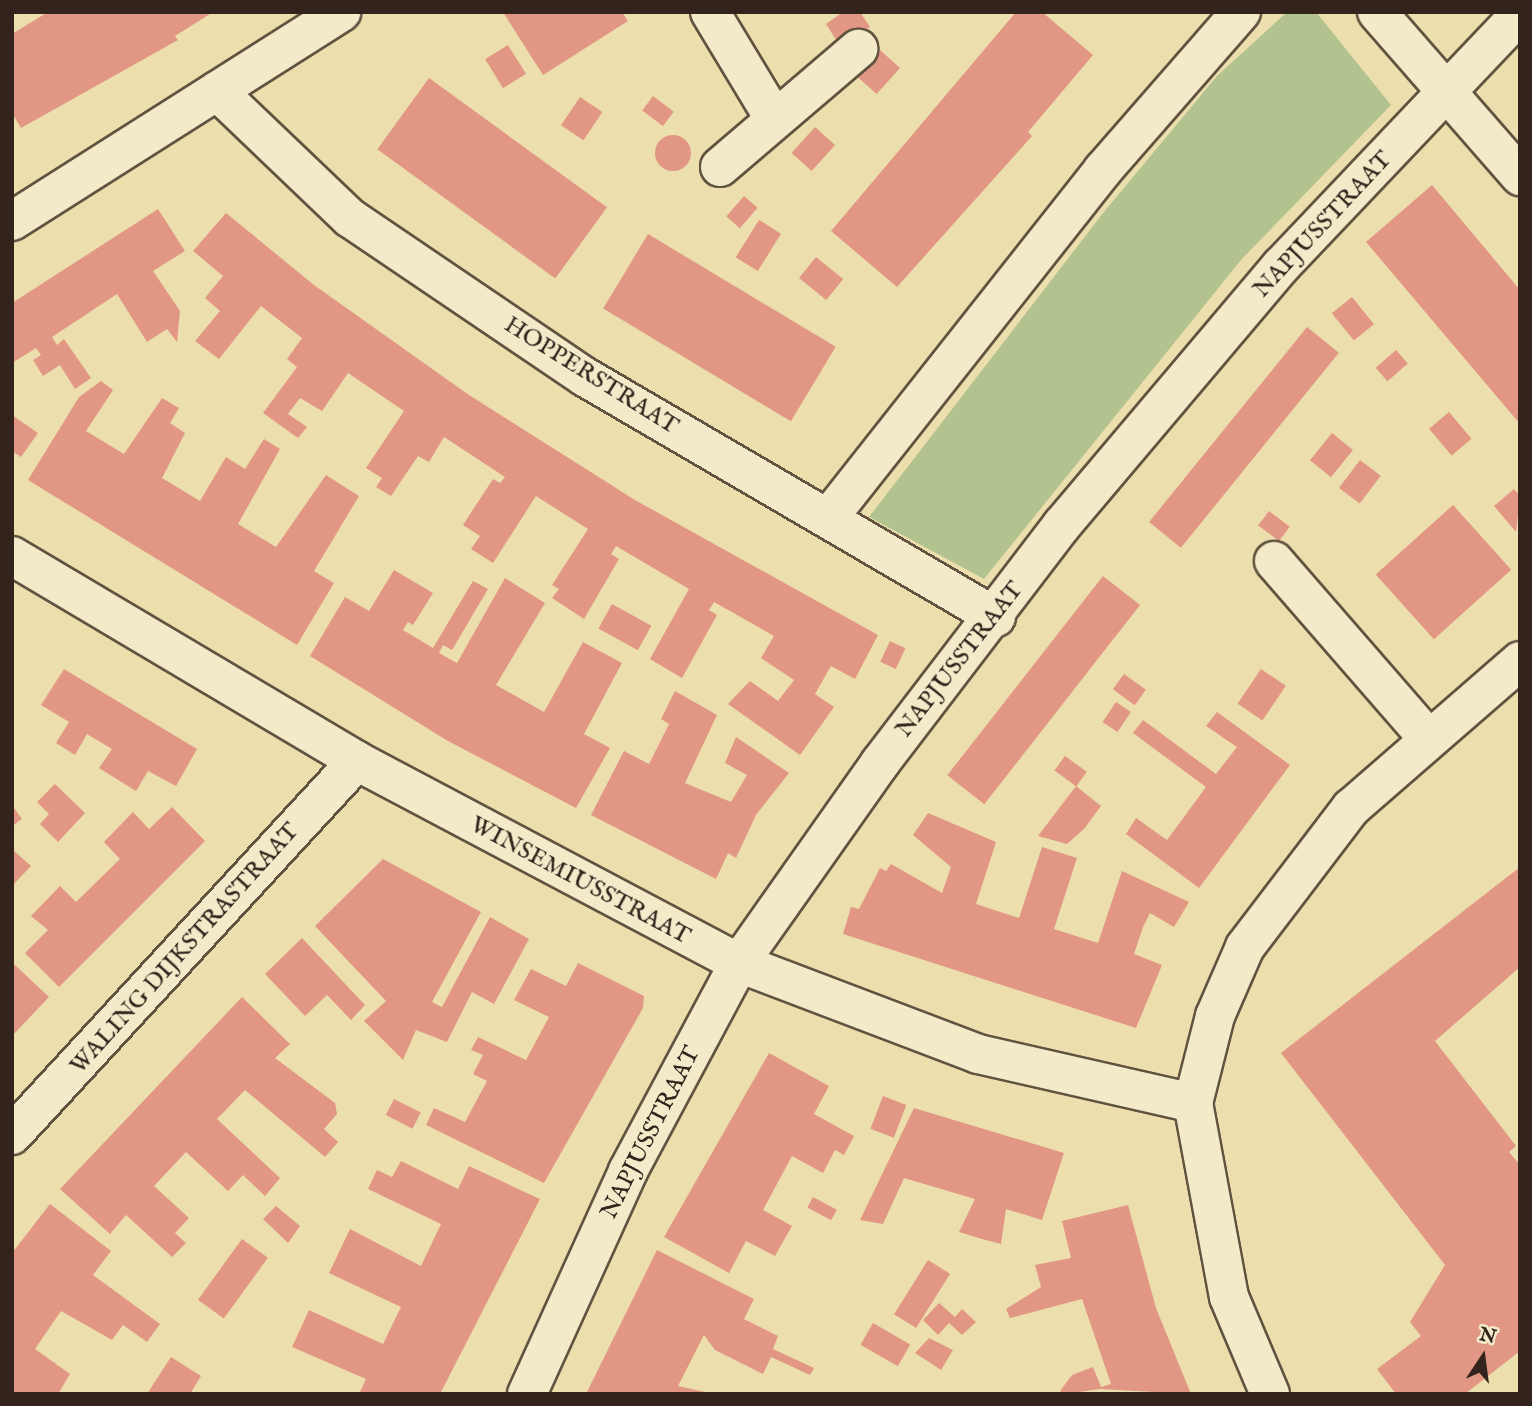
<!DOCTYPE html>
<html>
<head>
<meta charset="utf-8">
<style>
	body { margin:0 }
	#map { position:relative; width:1532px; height:1406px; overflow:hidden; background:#eddfad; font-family:"IM FELL English",serif }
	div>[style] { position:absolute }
	.green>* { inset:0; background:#b2c38f }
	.building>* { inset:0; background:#e19784; transform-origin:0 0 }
	.round { border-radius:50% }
	.roads { filter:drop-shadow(2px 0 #615340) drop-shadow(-2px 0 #615340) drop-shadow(0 2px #615340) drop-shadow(0 -2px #615340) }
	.minor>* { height:38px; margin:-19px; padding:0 19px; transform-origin:19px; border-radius:19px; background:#f3eaca }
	span { translate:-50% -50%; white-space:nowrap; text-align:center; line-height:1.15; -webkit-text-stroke:5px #f3eaca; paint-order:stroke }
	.street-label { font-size:24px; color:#32241c }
	.frame { position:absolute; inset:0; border:14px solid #32241c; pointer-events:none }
	.north { position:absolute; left:1448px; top:1322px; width:70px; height:70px; -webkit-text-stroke:5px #f3eaca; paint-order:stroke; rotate:13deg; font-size:19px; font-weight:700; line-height:28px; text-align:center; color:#32241c }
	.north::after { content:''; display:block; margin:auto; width:24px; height:32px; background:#32241c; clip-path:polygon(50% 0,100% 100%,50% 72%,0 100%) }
</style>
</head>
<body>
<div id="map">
	<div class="green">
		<i style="clip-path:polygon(1287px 12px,1316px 12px,1391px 105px,1241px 260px,984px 579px,869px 517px,1103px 213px,1217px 76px)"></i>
	</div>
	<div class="building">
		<i style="clip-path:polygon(48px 12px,213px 12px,175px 36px,178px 40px,21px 128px,12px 113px,12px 34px)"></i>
		<i style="clip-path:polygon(503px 12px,622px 12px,628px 21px,543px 75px)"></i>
		<i style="clip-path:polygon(843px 12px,860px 12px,870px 27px,840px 46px,826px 24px)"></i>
		<i style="clip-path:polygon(1016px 12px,1042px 12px,1093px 55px,1028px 132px,1032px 136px,897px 287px,831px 231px)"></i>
		<i style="left:508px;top:45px;width:34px;height:27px;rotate:58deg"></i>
		<i style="left:880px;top:50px;width:27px;height:35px;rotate:42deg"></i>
		<i style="left:429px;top:78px;width:220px;height:88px;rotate:36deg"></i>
		<i style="left:653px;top:96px;width:26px;height:18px;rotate:37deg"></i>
		<i style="left:580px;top:97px;width:27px;height:34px;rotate:34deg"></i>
		<i style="left:815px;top:127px;width:27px;height:35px;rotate:42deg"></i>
		<i class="round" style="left:655px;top:135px;width:36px;height:36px"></i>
		<i style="clip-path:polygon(1432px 185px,1520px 290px,1520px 424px,1366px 242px)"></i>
		<i style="left:744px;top:196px;width:18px;height:27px;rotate:41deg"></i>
		<i style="clip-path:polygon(158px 209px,185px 251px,153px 271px,180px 311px,177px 342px,167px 329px,147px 342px,117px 294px,52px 337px,57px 345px,64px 339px,91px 378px,75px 389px,60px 365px,43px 376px,33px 360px,41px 355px,36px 348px,12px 363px,12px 303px)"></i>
		<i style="clip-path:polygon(226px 213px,314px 285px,469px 395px,635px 500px,878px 635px,855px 679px,831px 666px,815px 694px,834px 707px,800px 755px,728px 704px,750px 681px,778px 701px,794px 680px,761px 658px,774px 636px,714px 602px,709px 610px,717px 615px,682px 678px,650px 659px,689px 589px,616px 546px,611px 554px,619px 559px,584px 619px,552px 598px,559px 589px,552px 585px,588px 529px,536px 496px,493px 563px,471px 549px,480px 536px,463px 525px,493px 479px,500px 483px,505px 477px,444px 437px,429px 462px,418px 456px,391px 496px,376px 487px,382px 478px,366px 468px,404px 411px,348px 373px,322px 411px,300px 398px,288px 414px,307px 427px,298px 438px,263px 413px,297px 367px,287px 359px,302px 338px,261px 306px,219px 359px,195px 341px,220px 311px,205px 298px,223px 276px,193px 251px)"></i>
		<i style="left:759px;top:220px;width:26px;height:44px;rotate:32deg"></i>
		<i style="left:648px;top:234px;width:219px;height:87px;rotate:31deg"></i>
		<i style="left:816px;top:257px;width:35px;height:27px;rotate:39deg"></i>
		<i style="left:1352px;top:297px;width:35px;height:26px;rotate:51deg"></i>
		<i style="left:1307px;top:327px;width:41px;height:251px;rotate:39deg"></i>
		<i style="left:1396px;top:350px;width:18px;height:27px;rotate:49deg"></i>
		<i style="clip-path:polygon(101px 381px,113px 390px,86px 431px,124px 454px,162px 398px,179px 408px,170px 423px,185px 433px,162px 478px,200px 501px,226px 457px,245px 469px,264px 439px,280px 449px,238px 524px,276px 547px,326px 475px,359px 496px,314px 571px,334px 583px,297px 645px,28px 480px,79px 397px)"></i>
		<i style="left:1449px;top:412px;width:35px;height:26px;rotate:50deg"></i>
		<i style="clip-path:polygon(12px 415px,38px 433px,21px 457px,12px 451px)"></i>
		<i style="left:1332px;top:433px;width:27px;height:35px;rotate:39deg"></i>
		<i style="left:1360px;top:460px;width:26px;height:35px;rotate:37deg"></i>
		<i style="clip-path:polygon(1514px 489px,1520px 496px,1516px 532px,1494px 506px)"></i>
		<i style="left:1453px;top:505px;width:87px;height:104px;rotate:48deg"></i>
		<i style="left:1269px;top:511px;width:26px;height:18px;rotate:37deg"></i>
		<i style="clip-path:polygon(394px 570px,433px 593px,413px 625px,408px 622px,403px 630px,433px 648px,473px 581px,488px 589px,452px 650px,443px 645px,439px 653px,457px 663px,505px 578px,545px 603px,496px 685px,544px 712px,583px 642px,622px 663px,584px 734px,610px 748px,576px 808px,448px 741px,310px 656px,345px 597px,369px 611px)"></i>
		<i style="left:1103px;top:576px;width:47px;height:253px;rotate:38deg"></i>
		<i style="left:612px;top:604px;width:45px;height:28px;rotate:29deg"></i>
		<i style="left:890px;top:641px;width:17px;height:23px;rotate:25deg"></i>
		<i style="clip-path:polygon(64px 669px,197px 749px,176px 786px,148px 771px,136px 791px,99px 768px,112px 749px,87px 734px,75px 755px,56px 743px,69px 722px,41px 705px)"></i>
		<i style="left:1261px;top:669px;width:30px;height:42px;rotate:34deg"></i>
		<i style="left:1124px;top:674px;width:27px;height:19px;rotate:36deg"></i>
		<i style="clip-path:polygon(675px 691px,717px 715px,685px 783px,731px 802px,747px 775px,725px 763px,736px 737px,789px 773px,756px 815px,736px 858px,728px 853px,716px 879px,591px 815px,624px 751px,649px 764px,669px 724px,661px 719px)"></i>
		<i style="left:1116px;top:702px;width:18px;height:24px;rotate:34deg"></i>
		<i style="clip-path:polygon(1217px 712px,1290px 765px,1199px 888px,1126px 834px,1136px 818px,1167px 840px,1206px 787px,1133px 733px,1143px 720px,1216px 774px,1237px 747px,1206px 726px)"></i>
		<i style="left:1065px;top:756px;width:27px;height:18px;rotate:36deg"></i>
		<i style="clip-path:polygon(55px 784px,85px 813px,58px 842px,40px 824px,49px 814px,37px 802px)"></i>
		<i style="clip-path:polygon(1076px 786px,1101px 806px,1084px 829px,1067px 844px,1038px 836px)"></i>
		<i style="clip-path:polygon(12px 805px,22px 819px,12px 826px)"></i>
		<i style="clip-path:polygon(172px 807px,205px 841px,59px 987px,25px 953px,48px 930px,31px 916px,60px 886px,76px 902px,120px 859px,104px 842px,133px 812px,149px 829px)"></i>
		<i style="clip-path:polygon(928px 813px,996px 842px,976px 904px,1019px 918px,1042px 847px,1077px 858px,1054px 929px,1098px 943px,1122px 871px,1189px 902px,1174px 927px,1150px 913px,1143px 927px,1134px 954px,1162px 965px,1136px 1028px,843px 934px,851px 907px,859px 909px,880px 868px,886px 871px,891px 864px,942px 893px,951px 867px,913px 835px)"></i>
		<i style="clip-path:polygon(12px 849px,31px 866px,12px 886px)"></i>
		<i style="clip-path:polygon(383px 859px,481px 912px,432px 1002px,442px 1007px,490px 917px,529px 939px,494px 1004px,472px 992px,447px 1042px,416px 1030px,403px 1060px,364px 1021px,386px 1001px,315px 926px)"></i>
		<i style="clip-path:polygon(1520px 867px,1520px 967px,1435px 1041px,1516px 1146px,1509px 1152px,1520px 1165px,1520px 1351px,1465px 1394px,1396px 1394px,1377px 1369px,1421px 1336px,1410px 1322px,1445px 1265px,1281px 1053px)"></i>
		<i style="clip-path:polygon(302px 938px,365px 1005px,351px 1020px,327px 995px,305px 1016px,265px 974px)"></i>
		<i style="clip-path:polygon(578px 963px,644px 996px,643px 1008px,544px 1183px,426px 1125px,434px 1108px,465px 1122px,487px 1081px,473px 1074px,483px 1055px,471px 1050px,478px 1037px,526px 1060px,549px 1017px,514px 1000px,531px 969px,566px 986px)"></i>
		<i style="clip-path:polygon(15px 965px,49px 997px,12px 1036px,12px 968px)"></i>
		<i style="clip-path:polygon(242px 997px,290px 1044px,275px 1058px,335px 1103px,337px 1114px,324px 1129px,338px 1142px,325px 1157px,245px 1090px,217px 1119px,280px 1178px,265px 1196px,243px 1175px,228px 1191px,186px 1152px,154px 1186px,189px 1218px,175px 1233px,186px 1243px,172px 1257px,126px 1215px,110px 1234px,60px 1189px)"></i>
		<i style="clip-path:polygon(769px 1053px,829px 1086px,814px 1114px,854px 1136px,844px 1155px,835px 1150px,823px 1173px,792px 1156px,763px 1210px,792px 1226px,775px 1256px,746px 1241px,729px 1273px,664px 1237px)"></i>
		<i style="left:883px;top:1096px;width:25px;height:35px;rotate:21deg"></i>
		<i style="left:394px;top:1099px;width:30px;height:18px;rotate:27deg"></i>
		<i style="clip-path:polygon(914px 1108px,1064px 1153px,1042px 1220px,1006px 1209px,1001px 1244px,982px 1239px,959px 1232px,975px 1199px,904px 1178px,883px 1224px,860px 1220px)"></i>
		<i style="clip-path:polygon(401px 1161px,458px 1189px,469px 1166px,540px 1199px,440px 1394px,359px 1394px,366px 1379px,292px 1347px,309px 1310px,383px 1344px,401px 1307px,329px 1273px,350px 1229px,421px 1266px,441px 1224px,368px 1189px,377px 1170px,392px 1177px)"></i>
		<i style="left:813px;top:1197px;width:27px;height:12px;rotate:28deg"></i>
		<i style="clip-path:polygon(50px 1204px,111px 1251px,93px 1275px,160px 1324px,147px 1342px,123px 1325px,112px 1340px,61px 1311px,35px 1349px,70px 1374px,58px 1394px,14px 1394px,12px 1253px)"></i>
		<i style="clip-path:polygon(1128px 1205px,1156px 1308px,1191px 1394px,1100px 1389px,1065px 1394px,1060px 1391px,1072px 1375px,1093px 1367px,1101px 1387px,1111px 1384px,1082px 1299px,1010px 1318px,1006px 1309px,1041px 1287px,1035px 1265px,1071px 1258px,1062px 1221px)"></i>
		<i style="clip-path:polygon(276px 1206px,300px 1226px,288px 1243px,263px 1219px)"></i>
		<i style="left:242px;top:1239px;width:32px;height:75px;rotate:36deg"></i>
		<i style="clip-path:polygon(657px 1250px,754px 1299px,744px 1319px,778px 1336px,773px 1349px,814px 1368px,810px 1375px,771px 1357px,763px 1374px,715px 1350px,704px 1335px,678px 1386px,714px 1394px,586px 1394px)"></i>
		<i style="left:928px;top:1260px;width:26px;height:64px;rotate:32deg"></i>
		<i style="clip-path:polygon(939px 1303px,955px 1317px,962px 1309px,976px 1322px,962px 1335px,949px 1323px,938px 1335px,923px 1320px)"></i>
		<i style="left:873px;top:1323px;width:43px;height:25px;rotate:30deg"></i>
		<i style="clip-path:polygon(929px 1338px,953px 1350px,941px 1370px,915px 1353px)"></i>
		<i style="clip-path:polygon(171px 1357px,201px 1376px,190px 1394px,147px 1394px)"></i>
	</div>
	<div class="roads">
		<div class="minor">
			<i style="left:710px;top:12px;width:124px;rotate:58.9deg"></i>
			<i style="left:1377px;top:12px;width:218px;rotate:48.9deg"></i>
			<i style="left:217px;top:91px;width:184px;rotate:43.7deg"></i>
			<i style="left:350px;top:218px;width:284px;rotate:34.1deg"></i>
			<i style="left:585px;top:377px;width:476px;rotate:30.3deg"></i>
			<i style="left:720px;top:167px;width:182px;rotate:-40.5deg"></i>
			<i style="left:12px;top:221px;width:390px;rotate:-32.4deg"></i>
			<i style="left:829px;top:517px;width:442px;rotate:-51.7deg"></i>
			<i style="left:1103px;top:170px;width:210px;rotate:-48.9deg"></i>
			<i style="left:12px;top:556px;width:401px;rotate:30.7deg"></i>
			<i style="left:357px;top:761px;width:432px;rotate:27.9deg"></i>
			<i style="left:739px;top:963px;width:256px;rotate:20.8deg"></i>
			<i style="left:978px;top:1054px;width:221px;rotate:12.8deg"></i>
			<i style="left:1274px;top:561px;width:236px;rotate:49deg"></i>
			<i style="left:12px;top:1135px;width:509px;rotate:-47.31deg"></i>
			<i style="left:527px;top:1394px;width:245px;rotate:-65.6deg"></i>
			<i style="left:628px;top:1171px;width:236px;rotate:-61.9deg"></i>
			<i style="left:739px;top:963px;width:245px;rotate:-54.8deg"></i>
			<i style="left:880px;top:763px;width:300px;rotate:-52.6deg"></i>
			<i style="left:1062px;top:525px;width:339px;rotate:-49.8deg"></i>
			<i style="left:1281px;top:266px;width:347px;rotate:-46.5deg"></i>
			<i style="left:1270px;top:1394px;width:105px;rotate:-112.9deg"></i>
			<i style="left:1229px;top:1297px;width:197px;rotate:-100.5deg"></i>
			<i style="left:1193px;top:1103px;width:90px;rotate:-75.8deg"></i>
			<i style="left:1215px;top:1016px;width:75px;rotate:-66.5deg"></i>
			<i style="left:1245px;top:947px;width:175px;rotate:-52.7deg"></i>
			<i style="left:1351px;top:808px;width:224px;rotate:-41deg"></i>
		</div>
	</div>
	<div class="street-label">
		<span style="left:1323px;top:225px;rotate:-47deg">NAPJUSSTRAAT</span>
		<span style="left:591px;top:376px;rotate:32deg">HOPPERSTRAAT</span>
		<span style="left:960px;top:660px;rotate:-52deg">NAPJUSSTRAAT</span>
		<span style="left:580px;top:881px;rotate:28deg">WINSEMIUSSTRAAT</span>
		<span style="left:185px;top:949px;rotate:-48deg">WALING DIJKSTRASTRAAT</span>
		<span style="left:651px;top:1133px;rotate:-63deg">NAPJUSSTRAAT</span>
	</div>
	<div class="frame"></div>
	<div class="north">N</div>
</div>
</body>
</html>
